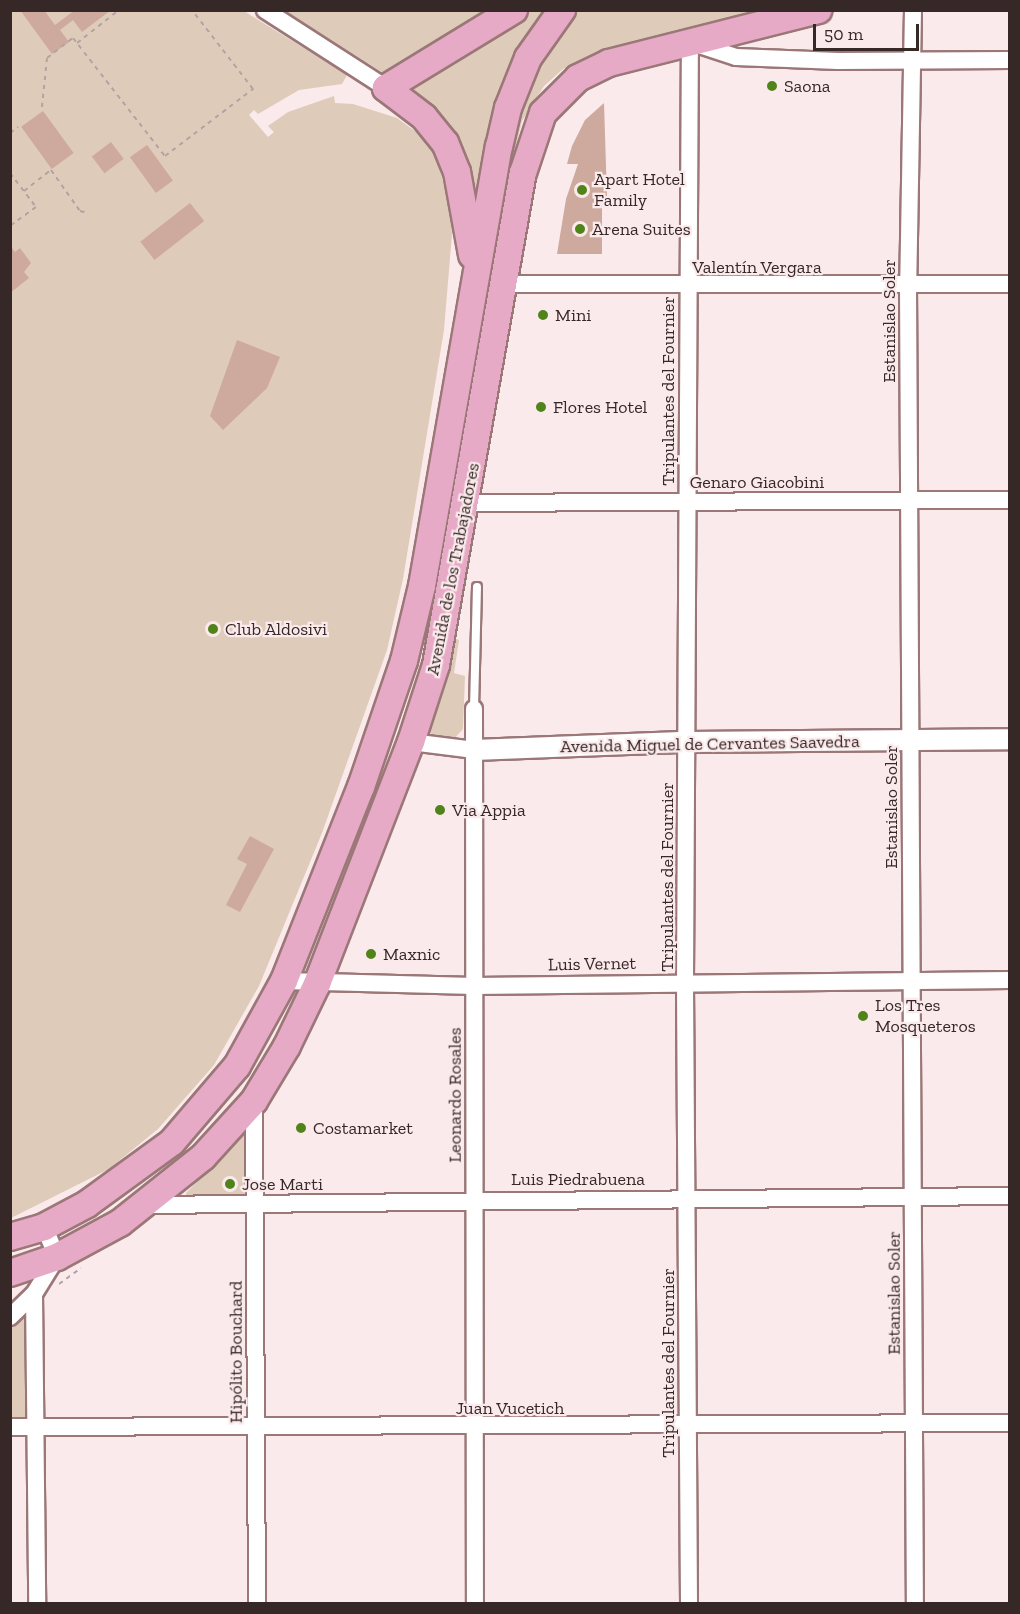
<!DOCTYPE html>
<html>
<head>
<meta charset="utf-8">
<style>
	body { margin:0 }
	#map { position:relative; width:1020px; height:1614px; overflow:hidden; background:#fbeaeb; font-family:"Zilla Slab",serif }
	div>[style] { position:absolute }
	.green>* { inset:0; background:#decbba }
	.building>* { inset:0; background:#cea99d; transform-origin:0 0 }
	.path>* { height:2px; margin-top:-1px; transform-origin:0; background:repeating-linear-gradient(90deg,#b2a2a2 0 4.5px,transparent 0 9px) }
	.roads { filter:drop-shadow(2px 0 #9b7778) drop-shadow(-2px 0 #9b7778) drop-shadow(0 2px #9b7778) drop-shadow(0 -2px #9b7778) }
	.service>* { height:8px; margin:-4px; padding:0 4px; transform-origin:4px; border-radius:4px; background:#fff }
	.minor>* { height:16px; margin:-8px; padding:0 8px; transform-origin:8px; border-radius:8px; background:#fff }
	.tertiary>* { height:20px; margin:-10px; padding:0 10px; transform-origin:10px; border-radius:10px; background:#fff }
	.primary>* { height:26px; margin:-13px; padding:0 13px; transform-origin:13px; border-radius:13px; background:#e7aac6 }
	.dots>* { width:16px; height:16px; translate:-50% -50%; box-sizing:border-box; border:3px solid #fbeaeb; border-radius:50% }
	span { translate:-50% -50%; white-space:nowrap; text-align:center; line-height:1.15; -webkit-text-stroke:4.5px #fbeaeb; paint-order:stroke }
	.poi-label { font-size:18px; color:#372828 }
	.left { translate:0 -50%; text-align:left }
	.street-label { font-size:18px; color:#372828 }
	.frame { position:absolute; inset:0; border:12px solid #372828; pointer-events:none }
	.scale { position:absolute; left:813px; top:24px; width:106px; height:27px; box-sizing:border-box; border:3px solid #372828; border-top:0; padding-left:8px; font-size:18px; line-height:21px; white-space:nowrap; color:#372828; -webkit-text-stroke:4px #fbeaeb; paint-order:stroke }
</style>
</head>
<body>
<div id="map">
	<div class="green">
		<i style="clip-path:polygon(11px 11px,244px 11px,336px 68px,339px 64px,347px 75px,342px 84px,299px 90px,258px 114px,254px 110px,249px 115px,268px 137px,274px 132px,268px 126px,288px 112px,334px 96px,335px 103px,353px 104px,397px 118px,423px 137px,436px 158px,449px 201px,452px 234px,444px 330px,403px 579px,387px 650px,322px 833px,259px 986px,214px 1065px,158px 1129px,109px 1169px,11px 1218px)"></i>
		<i style="clip-path:polygon(286px 11px,504px 11px,385px 74px)"></i>
		<i style="clip-path:polygon(522px 11px,545px 11px,522px 42px,505px 75px,474px 199px,399px 87px)"></i>
		<i style="clip-path:polygon(576px 11px,765px 11px,608px 50px,563px 69px,544px 86px,522px 121px,501px 208px,509px 146px,529px 82px,553px 40px)"></i>
		<i style="clip-path:polygon(454px 638px,459px 640px,454px 673px,465px 676px,463px 729px,452px 741px,433px 737px,430px 732px)"></i>
		<i style="clip-path:polygon(248px 1129px,247px 1198px,186px 1197px,186px 1193px)"></i>
		<i style="clip-path:polygon(24px 1315px,27px 1316px,28px 1418px,11px 1419px,11px 1325px)"></i>
	</div>
	<div class="building">
		<i style="clip-path:polygon(20px 10px,44px 10px,55px 25px,75px 10px,111px 10px,82px 32px,73px 20px,60px 30px,69px 42px,52px 54px)"></i>
		<i style="clip-path:polygon(604px 103px,607px 198px,602px 198px,602px 254px,557px 254px,566px 199px,578px 164px,567px 164px,572px 146px,585px 120px)"></i>
		<i style="left:43px;top:111px;width:52px;height:27px;rotate:54deg"></i>
		<i style="left:111px;top:142px;width:21px;height:24px;rotate:53deg"></i>
		<i style="left:147px;top:145px;width:44px;height:21px;rotate:54deg"></i>
		<i style="left:190px;top:203px;width:23px;height:63px;rotate:52deg"></i>
		<i style="clip-path:polygon(12px 248px,15px 252px,20px 248px,31px 263px,24px 272px,29px 278px,10px 293px)"></i>
		<i style="clip-path:polygon(237px 340px,280px 357px,267px 388px,223px 430px,210px 416px)"></i>
		<i style="clip-path:polygon(250px 836px,274px 849px,240px 912px,226px 905px,247px 864px,237px 859px)"></i>
	</div>
	<div class="path">
		<i style="left:77px;top:43px;width:53px;rotate:-38.2deg"></i>
		<i style="left:42px;top:107px;width:49px;rotate:-84.2deg"></i>
		<i style="left:47px;top:58px;width:33px;rotate:-38deg"></i>
		<i style="left:73px;top:38px;width:150px;rotate:52.1deg"></i>
		<i style="left:165px;top:156px;width:111px;rotate:-37.3deg"></i>
		<i style="left:253px;top:89px;width:100px;rotate:-127.7deg"></i>
		<i style="left:10px;top:133px;width:10px;rotate:-37deg"></i>
		<i style="left:10px;top:173px;width:43px;rotate:52.6deg"></i>
		<i style="left:36px;top:207px;width:32px;rotate:144deg"></i>
		<i style="left:24px;top:191px;width:34px;rotate:-38deg"></i>
		<i style="left:51px;top:170px;width:50px;rotate:54.7deg"></i>
		<i style="left:80px;top:211px;width:8px;rotate:14deg"></i>
		<i style="left:59px;top:1284px;width:27px;rotate:-36deg"></i>
	</div>
	<div class="roads">
		<div class="service">
			<i style="left:474px;top:709px;width:122px;rotate:-88.6deg"></i>
		</div>
		<div class="minor">
			<i style="left:265px;top:10px;width:144px;rotate:32.8deg"></i>
			<i style="left:913px;top:10px;width:276px;rotate:91deg"></i>
			<i style="left:908px;top:286px;width:1318px;rotate:89.7deg"></i>
			<i style="left:505px;top:284px;width:505px"></i>
			<i style="left:468px;top:503px;width:542px;rotate:-0.32deg"></i>
			<i style="left:474px;top:709px;width:895px;rotate:89.94deg"></i>
			<i style="left:411px;top:742px;width:64px;rotate:7.2deg"></i>
			<i style="left:284px;top:981px;width:190px;rotate:1.5deg"></i>
			<i style="left:474px;top:986px;width:536px;rotate:-0.64deg"></i>
			<i style="left:254px;top:1101px;width:503px;rotate:89.66deg"></i>
			<i style="left:148px;top:1205px;width:862px;rotate:-0.6deg"></i>
			<i style="left:34px;top:1294px;width:310px;rotate:89.4deg"></i>
			<i style="left:10px;top:1317px;width:33px;rotate:-44deg"></i>
			<i style="left:34px;top:1294px;width:44px;rotate:-58.1deg"></i>
			<i style="left:57px;top:1257px;width:33px;rotate:-113deg"></i>
			<i style="left:10px;top:1427px;width:1000px;rotate:-0.23deg"></i>
			<i style="left:689px;top:1604px;width:622px;rotate:-90.37deg"></i>
			<i style="left:685px;top:982px;width:940px;rotate:-89.7deg"></i>
			<i style="left:690px;top:42px;width:48px;rotate:18.1deg"></i>
			<i style="left:736px;top:57px;width:102px;rotate:2.2deg"></i>
			<i style="left:838px;top:61px;width:172px;rotate:-0.3deg"></i>
		</div>
		<div class="tertiary">
			<i style="left:474px;top:750px;width:213px;rotate:-2.2deg"></i>
			<i style="left:687px;top:742px;width:323px;rotate:-0.5deg"></i>
		</div>
		<div class="primary">
			<i style="left:472px;top:255px;width:84px;rotate:-100.2deg"></i>
			<i style="left:457px;top:172px;width:31px;rotate:-112deg"></i>
			<i style="left:445px;top:143px;width:33px;rotate:-129deg"></i>
			<i style="left:424px;top:117px;width:48px;rotate:-142.7deg"></i>
			<i style="left:386px;top:88px;width:150px;rotate:-31.4deg"></i>
			<i style="left:10px;top:1237px;width:35px;rotate:-16deg"></i>
			<i style="left:44px;top:1227px;width:49px;rotate:-28.1deg"></i>
			<i style="left:87px;top:1204px;width:105px;rotate:-36.1deg"></i>
			<i style="left:172px;top:1142px;width:100px;rotate:-49.5deg"></i>
			<i style="left:237px;top:1066px;width:97px;rotate:-61.1deg"></i>
			<i style="left:284px;top:981px;width:209px;rotate:-68.4deg"></i>
			<i style="left:361px;top:787px;width:133px;rotate:-71.2deg"></i>
			<i style="left:404px;top:661px;width:77px;rotate:-76.5deg"></i>
			<i style="left:422px;top:586px;width:446px;rotate:-80.1deg"></i>
			<i style="left:499px;top:147px;width:40px;rotate:-77deg"></i>
			<i style="left:508px;top:108px;width:54px;rotate:-68.2deg"></i>
			<i style="left:528px;top:58px;width:59px;rotate:-54.7deg"></i>
			<i style="left:10px;top:1273px;width:50px;rotate:-18.8deg"></i>
			<i style="left:57px;top:1257px;width:72px;rotate:-28.4deg"></i>
			<i style="left:120px;top:1223px;width:106px;rotate:-38.5deg"></i>
			<i style="left:203px;top:1157px;width:76px;rotate:-47.7deg"></i>
			<i style="left:254px;top:1101px;width:64px;rotate:-59deg"></i>
			<i style="left:287px;top:1046px;width:69px;rotate:-64.2deg"></i>
			<i style="left:317px;top:984px;width:260px;rotate:-68.8deg"></i>
			<i style="left:411px;top:742px;width:81px;rotate:-72deg"></i>
			<i style="left:436px;top:665px;width:500px;rotate:-80deg"></i>
			<i style="left:523px;top:173px;width:63px;rotate:-71.6deg"></i>
			<i style="left:543px;top:113px;width:49px;rotate:-45deg"></i>
			<i style="left:578px;top:78px;width:34px;rotate:-26deg"></i>
			<i style="left:609px;top:63px;width:216px;rotate:-14.2deg"></i>
		</div>
	</div>
	<div class="dots">
		<i style="left:772px;top:86px;background:#50841b"></i>
		<i style="left:582px;top:190px;background:#50841b"></i>
		<i style="left:580px;top:229px;background:#50841b"></i>
		<i style="left:543px;top:315px;background:#50841b"></i>
		<i style="left:541px;top:407px;background:#50841b"></i>
		<i style="left:213px;top:629px;background:#50841b"></i>
		<i style="left:440px;top:810px;background:#50841b"></i>
		<i style="left:371px;top:954px;background:#50841b"></i>
		<i style="left:863px;top:1016px;background:#50841b"></i>
		<i style="left:301px;top:1128px;background:#50841b"></i>
		<i style="left:230px;top:1184px;background:#50841b"></i>
	</div>
	<div class="poi-label">
		<span class="left" style="left:784px;top:86px">Saona</span>
		<span class="left" style="left:594px;top:190px">Apart Hotel<br>Family</span>
		<span class="left" style="left:592px;top:229px">Arena Suites</span>
		<span class="left" style="left:555px;top:315px">Mini</span>
		<span class="left" style="left:553px;top:407px">Flores Hotel</span>
		<span class="left" style="left:225px;top:629px">Club Aldosivi</span>
		<span class="left" style="left:452px;top:810px">Via Appia</span>
		<span class="left" style="left:383px;top:954px">Maxnic</span>
		<span class="left" style="left:875px;top:1016px">Los Tres<br>Mosqueteros</span>
		<span class="left" style="left:313px;top:1128px">Costamarket</span>
		<span class="left" style="left:242px;top:1184px">Jose Marti</span>
	</div>
	<div class="street-label">
		<span style="left:757px;top:267px">Valentín Vergara</span>
		<span style="left:889px;top:321px;rotate:-90deg">Estanislao Soler</span>
		<span style="left:668px;top:391px;rotate:-90deg">Tripulantes del Fournier</span>
		<span style="left:757px;top:482px">Genaro Giacobini</span>
		<span style="left:453px;top:569px;rotate:-79deg">Avenida de los Trabajadores</span>
		<span style="left:710px;top:744px;rotate:-1deg">Avenida Miguel de Cervantes Saavedra</span>
		<span style="left:891px;top:807px;rotate:-90deg">Estanislao Soler</span>
		<span style="left:667px;top:877px;rotate:-90deg">Tripulantes del Fournier</span>
		<span style="left:592px;top:964px;rotate:-1deg">Luis Vernet</span>
		<span style="left:455px;top:1095px;rotate:-90deg">Leonardo Rosales</span>
		<span style="left:578px;top:1179px">Luis Piedrabuena</span>
		<span style="left:894px;top:1293px;rotate:-90deg">Estanislao Soler</span>
		<span style="left:236px;top:1352px;rotate:-90deg">Hipólito Bouchard</span>
		<span style="left:668px;top:1363px;rotate:-90deg">Tripulantes del Fournier</span>
		<span style="left:510px;top:1408px">Juan Vucetich</span>
	</div>
	<div class="frame"></div>
	<div class="scale">50 m</div>
</div>
</body>
</html>
